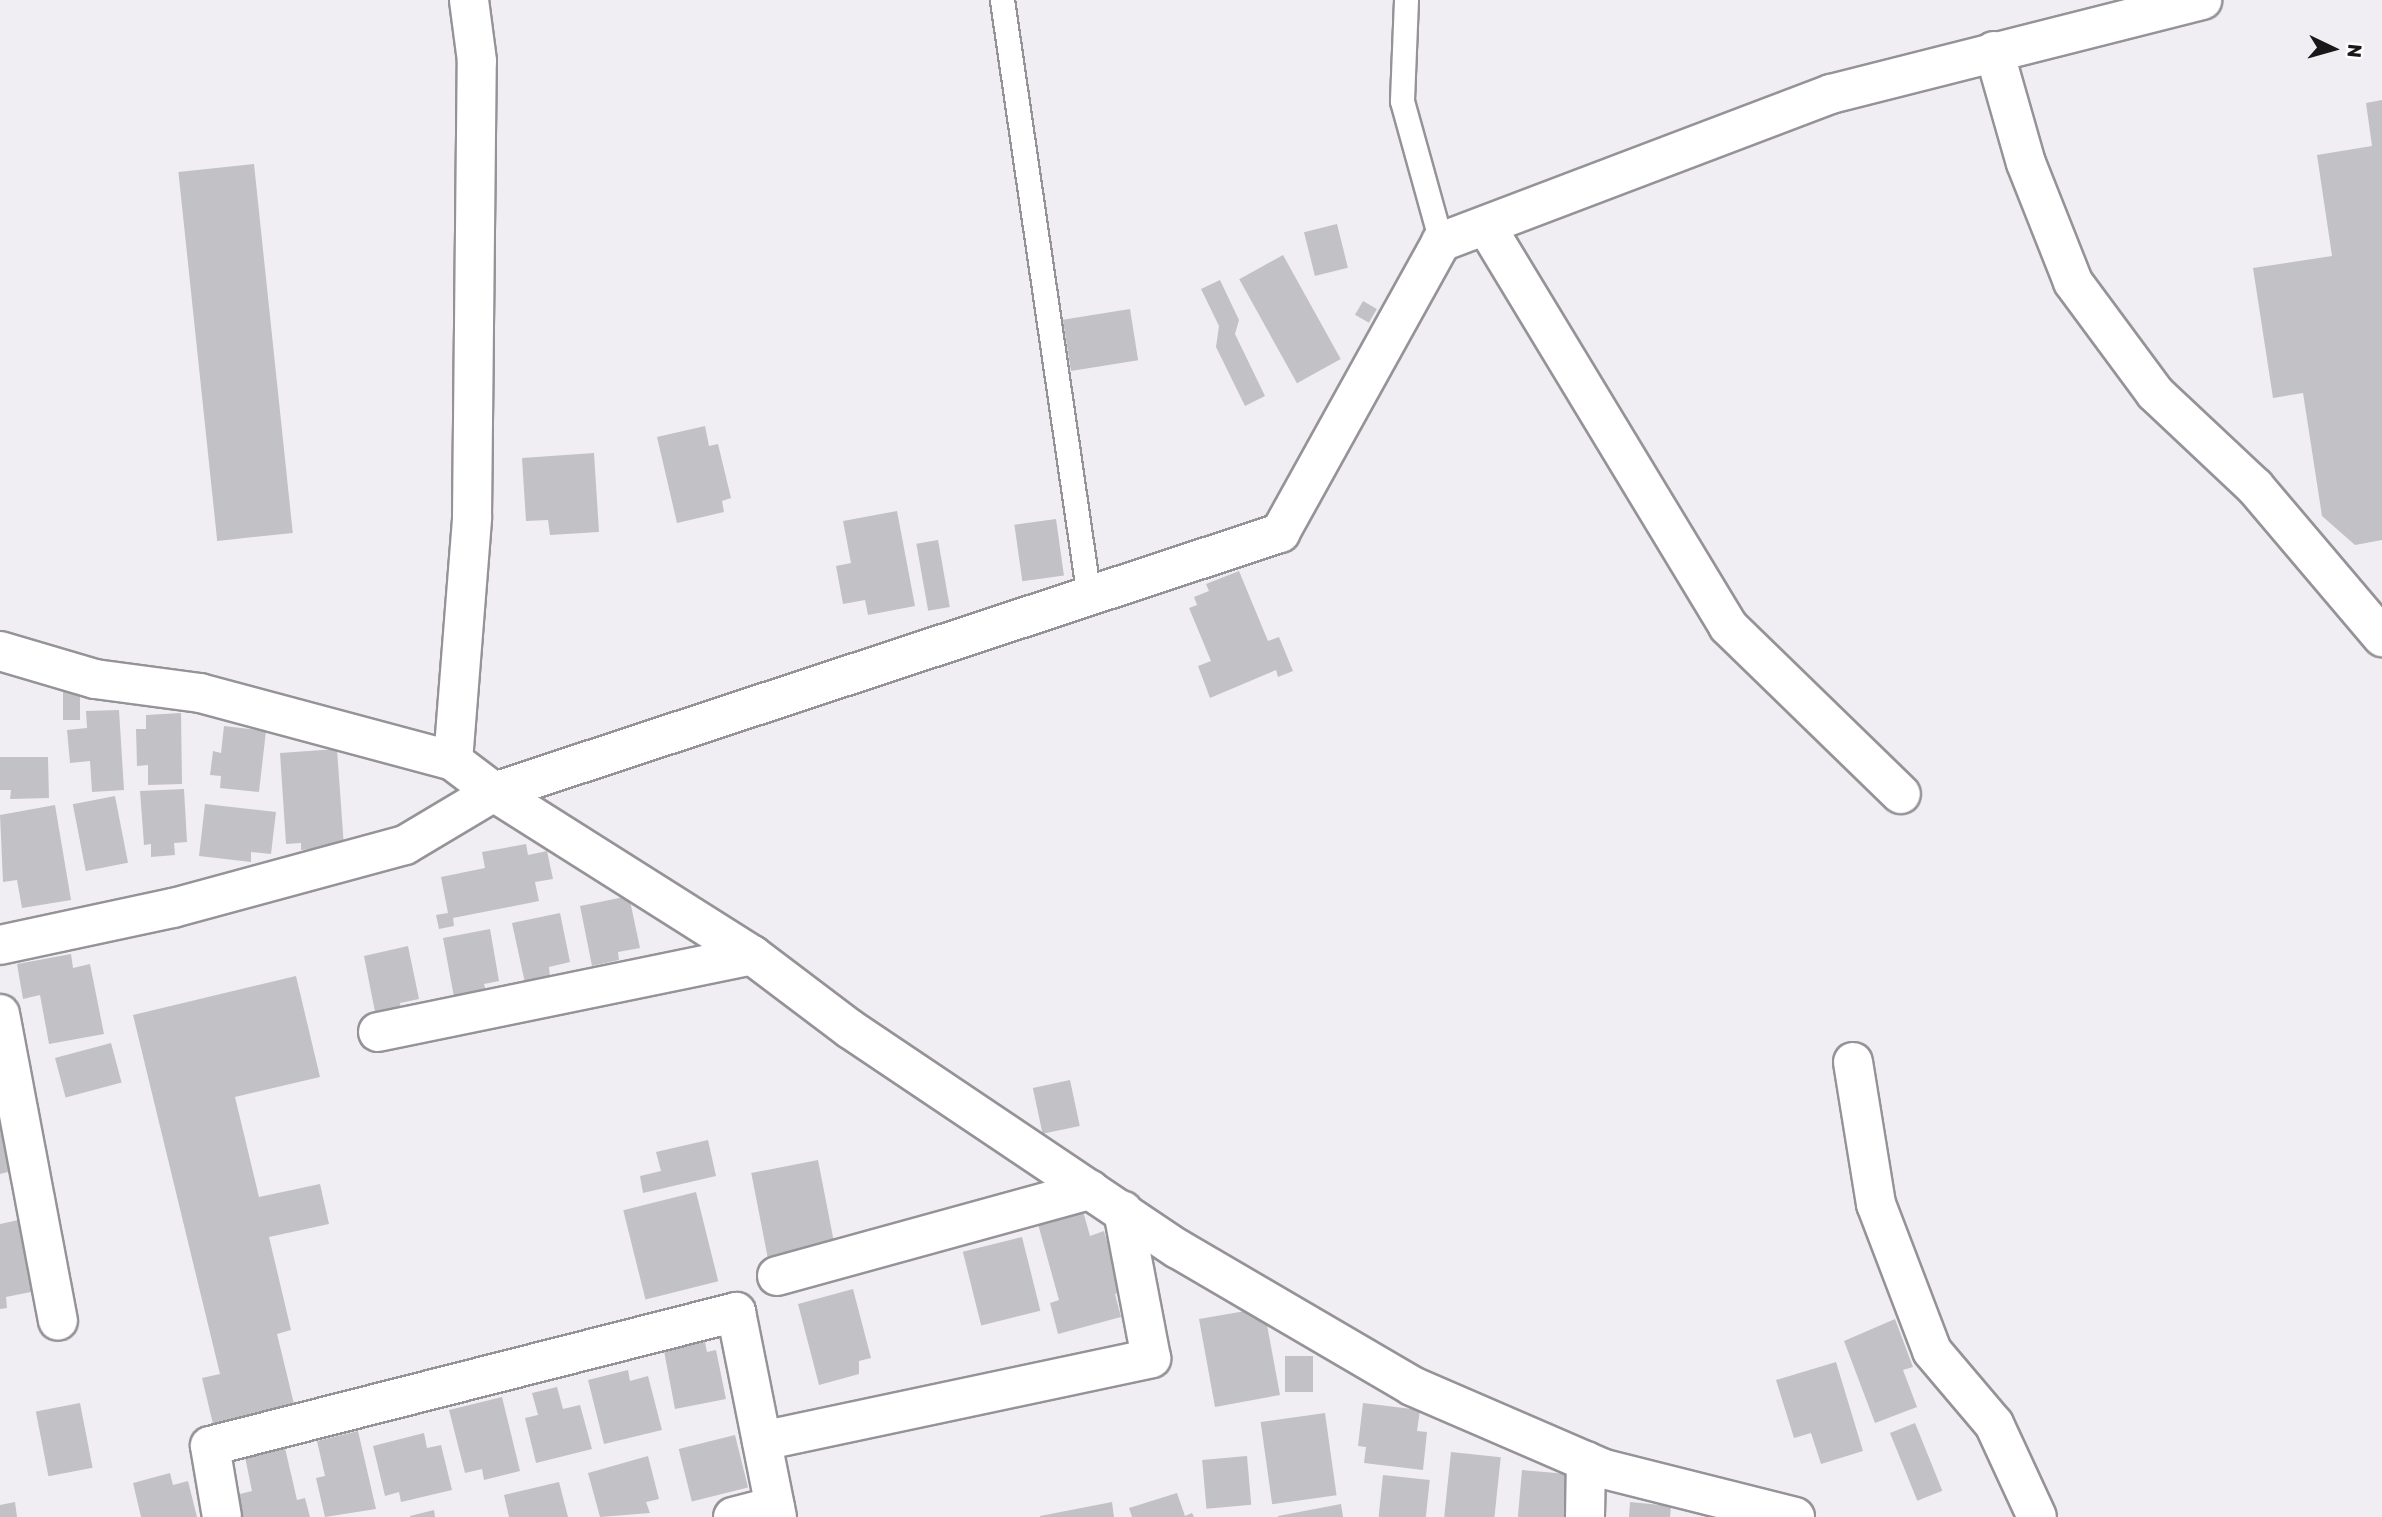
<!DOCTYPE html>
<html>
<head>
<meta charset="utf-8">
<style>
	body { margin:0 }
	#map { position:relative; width:2382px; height:1517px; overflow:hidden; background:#f1eef3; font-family:Rubik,sans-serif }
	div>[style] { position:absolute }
	.building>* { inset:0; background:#c2c1c6; transform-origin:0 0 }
	.roads { filter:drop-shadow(2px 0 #969398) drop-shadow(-2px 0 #969398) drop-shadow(0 2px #969398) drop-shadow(0 -2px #969398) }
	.service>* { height:23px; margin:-11.5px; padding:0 11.5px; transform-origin:11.5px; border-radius:11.5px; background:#fff }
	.minor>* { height:38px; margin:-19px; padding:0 19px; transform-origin:19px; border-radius:19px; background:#fff }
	span { translate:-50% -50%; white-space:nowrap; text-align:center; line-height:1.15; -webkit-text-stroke:7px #fefcff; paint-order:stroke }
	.north { position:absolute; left:2298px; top:14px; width:70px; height:70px; -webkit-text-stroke:5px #fefcff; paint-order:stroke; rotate:95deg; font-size:19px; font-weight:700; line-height:28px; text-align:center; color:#191819 }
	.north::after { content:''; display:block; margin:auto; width:24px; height:32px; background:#191819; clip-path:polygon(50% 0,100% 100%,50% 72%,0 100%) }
</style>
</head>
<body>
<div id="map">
	<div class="building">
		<i style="clip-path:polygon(2382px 100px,2382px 540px,2355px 545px,2322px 516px,2303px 393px,2273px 398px,2253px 268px,2332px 256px,2317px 155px,2372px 146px,2366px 103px)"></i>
		<i style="left:254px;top:164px;width:371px;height:76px;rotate:84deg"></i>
		<i style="left:1337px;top:224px;width:45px;height:34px;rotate:76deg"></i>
		<i style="left:1283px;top:255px;width:119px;height:50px;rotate:61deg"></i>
		<i style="clip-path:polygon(1220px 280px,1239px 320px,1235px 334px,1265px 396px,1245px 406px,1216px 347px,1219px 326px,1201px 289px)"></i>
		<i style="left:1363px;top:301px;width:16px;height:16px;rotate:30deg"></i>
		<i style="left:1130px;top:309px;width:52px;height:68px;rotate:81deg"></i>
		<i style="clip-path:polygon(705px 426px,709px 446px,718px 444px,731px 498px,722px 501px,724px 512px,677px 523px,657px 437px)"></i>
		<i style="clip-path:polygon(594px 453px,599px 532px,550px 535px,548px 520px,526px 521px,522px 458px)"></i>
		<i style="clip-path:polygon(897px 511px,915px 606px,868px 615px,865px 600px,843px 604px,836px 566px,851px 563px,843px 521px)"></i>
		<i style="left:1056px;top:519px;width:57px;height:42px;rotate:82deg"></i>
		<i style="left:938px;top:540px;width:68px;height:22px;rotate:80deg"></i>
		<i style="clip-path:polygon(1239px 571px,1268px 641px,1279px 637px,1293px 671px,1278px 677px,1276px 670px,1210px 698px,1198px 666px,1211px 661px,1189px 608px,1197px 605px,1194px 597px,1209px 591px,1206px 584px)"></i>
		<i style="left:63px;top:690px;width:17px;height:30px"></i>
		<i style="clip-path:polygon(119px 710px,124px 790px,92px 792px,90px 761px,70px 763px,67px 730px,87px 728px,86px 711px)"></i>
		<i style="clip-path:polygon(181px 713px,182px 784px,148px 785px,148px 765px,137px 766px,136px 729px,146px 729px,146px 715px)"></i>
		<i style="clip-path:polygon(224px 726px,266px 731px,259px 792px,220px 788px,221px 776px,210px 775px,213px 751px,221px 753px)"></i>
		<i style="clip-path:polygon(337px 749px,344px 847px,301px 850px,301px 843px,286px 844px,280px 753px)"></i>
		<i style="clip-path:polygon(0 757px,48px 757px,49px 798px,10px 799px,11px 790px,0 790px)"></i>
		<i style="clip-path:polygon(184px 789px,187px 842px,174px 843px,175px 855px,151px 857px,151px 844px,144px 845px,140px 791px)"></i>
		<i style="left:115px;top:796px;width:68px;height:43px;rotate:79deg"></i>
		<i style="clip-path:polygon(205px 804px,276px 812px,271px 854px,251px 852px,251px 862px,199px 856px)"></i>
		<i style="clip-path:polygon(55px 805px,71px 900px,22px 908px,17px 880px,3px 882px,0 815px)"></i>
		<i style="clip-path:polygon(526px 844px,528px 855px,547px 851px,553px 879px,535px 882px,539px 901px,453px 918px,454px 926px,439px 929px,436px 915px,448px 913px,441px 877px,485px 868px,482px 852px)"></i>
		<i style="clip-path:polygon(629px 896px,640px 948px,618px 952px,619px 960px,592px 966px,580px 906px)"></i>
		<i style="clip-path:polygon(560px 913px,570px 962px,549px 967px,550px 978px,525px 983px,512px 923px)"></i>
		<i style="clip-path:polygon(490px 929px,499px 981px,484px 984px,486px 992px,454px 997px,443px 938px)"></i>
		<i style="clip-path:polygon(408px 946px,419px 999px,400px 1003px,401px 1011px,376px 1017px,364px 956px)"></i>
		<i style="clip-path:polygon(71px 954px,73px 968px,90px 964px,104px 1034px,49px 1044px,40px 995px,23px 999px,17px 964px)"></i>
		<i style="clip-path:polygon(296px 976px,320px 1077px,235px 1097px,259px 1197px,320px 1184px,329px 1224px,269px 1237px,291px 1330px,277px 1334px,294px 1404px,213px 1424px,202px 1378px,220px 1374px,133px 1015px)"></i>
		<i style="left:111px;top:1043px;width:41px;height:58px;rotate:75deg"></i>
		<i style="left:1070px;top:1080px;width:47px;height:38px;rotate:78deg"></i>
		<i style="clip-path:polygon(0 1123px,12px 1171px,0 1174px)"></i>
		<i style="clip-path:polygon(708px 1140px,716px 1176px,643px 1193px,640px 1176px,661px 1171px,656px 1152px)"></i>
		<i style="left:818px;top:1160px;width:91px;height:68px;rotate:79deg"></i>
		<i style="left:696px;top:1192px;width:92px;height:75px;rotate:76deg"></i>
		<i style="clip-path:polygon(1083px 1211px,1090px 1236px,1104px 1231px,1121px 1292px,1115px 1294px,1121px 1317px,1058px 1334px,1050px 1303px,1059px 1300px,1038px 1224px)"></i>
		<i style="clip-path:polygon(23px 1219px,36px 1291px,6px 1297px,7px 1308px,0 1309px,0 1224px)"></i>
		<i style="left:1022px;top:1237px;width:76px;height:61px;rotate:76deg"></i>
		<i style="clip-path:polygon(853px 1289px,871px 1358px,859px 1361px,859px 1374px,819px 1385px,798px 1304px)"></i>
		<i style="clip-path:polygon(1257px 1309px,1265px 1314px,1280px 1395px,1215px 1407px,1199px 1319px)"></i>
		<i style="clip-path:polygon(1895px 1319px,1913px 1367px,1903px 1370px,1917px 1407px,1875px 1423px,1844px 1341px)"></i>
		<i style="clip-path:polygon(705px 1342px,707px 1352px,716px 1350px,726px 1399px,675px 1409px,664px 1351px)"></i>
		<i style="left:1285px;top:1356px;width:28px;height:36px"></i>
		<i style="clip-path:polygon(1836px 1362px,1863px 1451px,1821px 1464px,1811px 1433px,1794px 1438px,1776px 1380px)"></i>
		<i style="clip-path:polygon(628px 1370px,630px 1381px,648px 1376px,662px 1430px,604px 1444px,588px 1380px)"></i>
		<i style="clip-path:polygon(557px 1387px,563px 1409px,580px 1405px,592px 1449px,536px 1463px,525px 1418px,538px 1415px,532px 1393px)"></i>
		<i style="clip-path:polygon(502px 1397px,520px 1471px,484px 1480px,482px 1469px,465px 1473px,449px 1410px)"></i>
		<i style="left:80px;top:1403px;width:66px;height:45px;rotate:79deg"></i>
		<i style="clip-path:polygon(1363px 1403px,1420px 1410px,1417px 1431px,1427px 1432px,1423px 1470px,1364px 1463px,1366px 1447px,1358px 1446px)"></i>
		<i style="left:1325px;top:1413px;width:83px;height:65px;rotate:82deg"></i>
		<i style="left:1915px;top:1423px;width:73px;height:27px;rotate:68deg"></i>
		<i style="clip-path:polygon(358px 1431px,376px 1509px,325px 1517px,316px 1478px,325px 1476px,317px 1441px)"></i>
		<i style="clip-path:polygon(424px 1433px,427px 1448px,441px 1445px,452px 1490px,401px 1502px,399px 1492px,385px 1496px,373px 1446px)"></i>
		<i style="left:735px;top:1435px;width:54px;height:58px;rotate:76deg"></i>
		<i style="clip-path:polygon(285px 1448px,297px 1500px,305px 1498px,310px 1517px,241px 1517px,236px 1495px,252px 1491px,245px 1457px)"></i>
		<i style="left:1451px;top:1452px;width:50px;height:65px;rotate:6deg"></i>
		<i style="clip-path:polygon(648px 1456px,659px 1499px,646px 1502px,650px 1513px,600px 1517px,588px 1473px)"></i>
		<i style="left:1247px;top:1456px;width:49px;height:45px;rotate:85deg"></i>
		<i style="left:1522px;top:1470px;width:49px;height:47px;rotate:5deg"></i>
		<i style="clip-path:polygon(170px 1473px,173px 1485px,188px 1481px,197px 1517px,141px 1517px,133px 1483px)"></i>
		<i style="left:1383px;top:1475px;width:47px;height:42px;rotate:6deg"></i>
		<i style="clip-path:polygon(559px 1482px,568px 1517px,509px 1517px,504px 1495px)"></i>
		<i style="clip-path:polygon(1177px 1493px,1185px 1516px,1192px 1513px,1194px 1517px,1132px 1517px,1129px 1508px)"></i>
		<i style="clip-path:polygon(15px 1502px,17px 1517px,0 1517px,0 1505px)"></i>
		<i style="clip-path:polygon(1112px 1502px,1114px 1517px,1040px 1517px,1040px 1516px)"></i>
		<i style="clip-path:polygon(1630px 1502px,1671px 1506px,1670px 1517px,1629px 1517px)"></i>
		<i style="clip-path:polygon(1341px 1504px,1343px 1517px,1278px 1517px,1278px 1516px)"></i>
		<i style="clip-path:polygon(434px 1510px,435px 1517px,410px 1517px,410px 1516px)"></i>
	</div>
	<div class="roads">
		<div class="service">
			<i style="left:1002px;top:0;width:603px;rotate:81.71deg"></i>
			<i style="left:1406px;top:0;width:101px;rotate:92.3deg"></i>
			<i style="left:1402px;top:101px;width:146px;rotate:74.5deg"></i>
		</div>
		<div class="minor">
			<i style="left:1994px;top:51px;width:116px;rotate:74.1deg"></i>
			<i style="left:2026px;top:163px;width:128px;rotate:68.4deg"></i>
			<i style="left:2073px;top:282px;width:138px;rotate:53.5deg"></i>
			<i style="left:2155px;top:393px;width:137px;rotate:43.2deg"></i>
			<i style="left:2255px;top:487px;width:197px;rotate:49.7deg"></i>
			<i style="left:1486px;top:226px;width:468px;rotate:58.8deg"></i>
			<i style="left:1728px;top:626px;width:241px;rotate:44.2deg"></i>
			<i style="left:0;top:651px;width:99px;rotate:16.4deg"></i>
			<i style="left:95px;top:679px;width:106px;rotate:7.6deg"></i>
			<i style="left:200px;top:693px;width:262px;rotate:15deg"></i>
			<i style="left:453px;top:761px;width:51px;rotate:37.1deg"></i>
			<i style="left:494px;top:792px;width:305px;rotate:32.3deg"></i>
			<i style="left:752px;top:955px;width:123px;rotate:37.1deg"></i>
			<i style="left:850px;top:1029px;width:395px;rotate:33.9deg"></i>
			<i style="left:1178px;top:1249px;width:271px;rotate:30.3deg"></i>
			<i style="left:1412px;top:1386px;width:209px;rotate:23.4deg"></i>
			<i style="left:1604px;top:1469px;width:197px;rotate:14.1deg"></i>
			<i style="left:453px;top:761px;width:245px;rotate:-85.5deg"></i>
			<i style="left:472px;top:517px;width:456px;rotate:-89.4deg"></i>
			<i style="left:477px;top:61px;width:62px;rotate:-97.5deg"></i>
			<i style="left:0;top:945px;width:177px;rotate:-12.1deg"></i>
			<i style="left:173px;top:908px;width:240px;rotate:-15.2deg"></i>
			<i style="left:405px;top:845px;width:104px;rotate:-30.8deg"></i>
			<i style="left:494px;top:792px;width:828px;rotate:-18.24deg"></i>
			<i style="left:1280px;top:533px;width:333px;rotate:-61deg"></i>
			<i style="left:1441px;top:242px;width:417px;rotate:-20.8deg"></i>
			<i style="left:1831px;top:94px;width:383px;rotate:-14.2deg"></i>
			<i style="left:0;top:1014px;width:312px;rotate:79.3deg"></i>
			<i style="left:378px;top:1032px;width:382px;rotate:-11.6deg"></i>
			<i style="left:1853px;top:1062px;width:144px;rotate:80.8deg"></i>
			<i style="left:1876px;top:1204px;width:157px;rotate:69.1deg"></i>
			<i style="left:1932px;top:1351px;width:96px;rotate:49.7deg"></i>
			<i style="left:1994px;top:1424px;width:102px;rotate:65.2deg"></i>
			<i style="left:777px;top:1276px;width:325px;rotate:-15.4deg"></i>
			<i style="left:762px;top:1441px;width:398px;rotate:-12deg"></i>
			<i style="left:1151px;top:1358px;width:150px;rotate:-100.8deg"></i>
			<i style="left:222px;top:1517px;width:72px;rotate:-99.6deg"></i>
			<i style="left:210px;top:1446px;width:543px;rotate:-14.29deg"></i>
			<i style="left:736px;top:1312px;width:209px;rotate:78.7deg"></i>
			<i style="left:733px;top:1517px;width:43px;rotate:-14.7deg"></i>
			<i style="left:1585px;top:1517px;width:56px;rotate:-89deg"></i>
		</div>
	</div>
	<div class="north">N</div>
</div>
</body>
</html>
